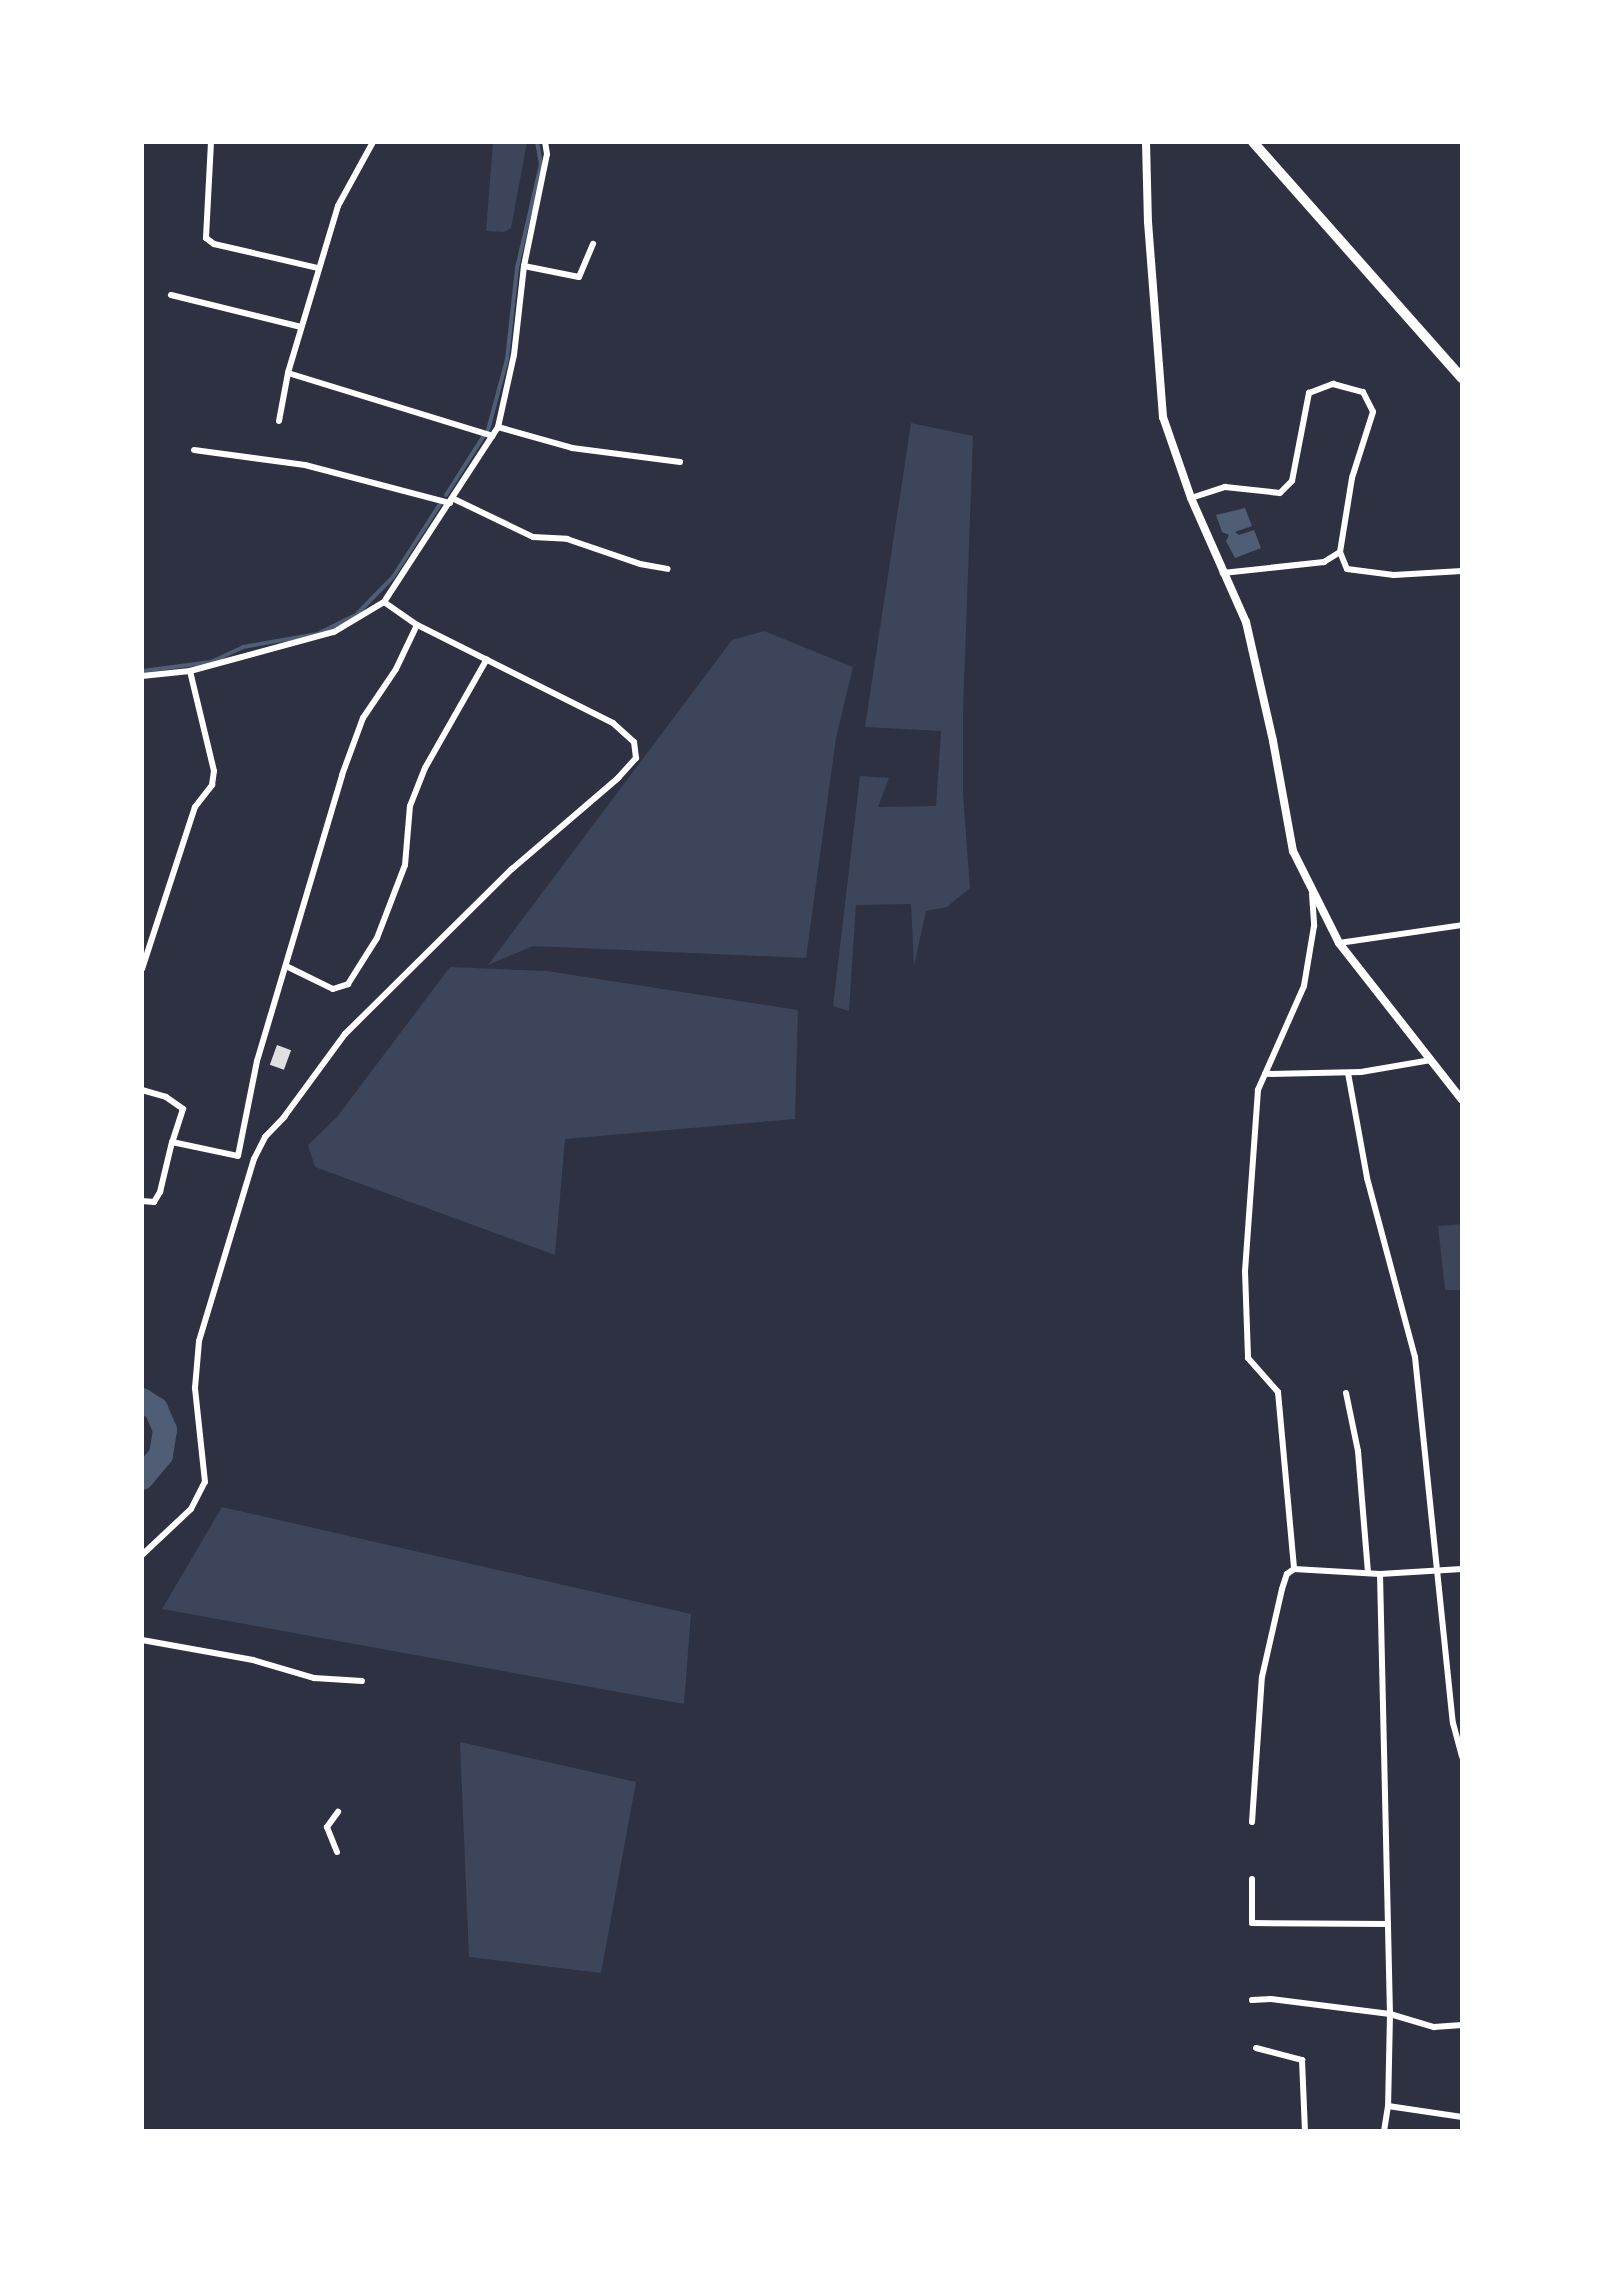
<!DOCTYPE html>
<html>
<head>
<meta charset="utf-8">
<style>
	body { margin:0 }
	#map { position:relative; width:1604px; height:2273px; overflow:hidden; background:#2d3142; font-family:"Times New Roman",serif }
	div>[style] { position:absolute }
	.green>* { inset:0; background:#3c4559 }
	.water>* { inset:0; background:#4f5d75 }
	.stream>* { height:4px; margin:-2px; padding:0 2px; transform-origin:2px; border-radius:2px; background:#4f5d75 }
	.river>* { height:24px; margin:-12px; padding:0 12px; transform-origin:12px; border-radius:12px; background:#4f5d75 }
	.building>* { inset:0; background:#e0e0e3; transform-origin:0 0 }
	.minor>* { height:6px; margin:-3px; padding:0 3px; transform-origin:3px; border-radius:3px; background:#fff }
	.tertiary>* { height:8px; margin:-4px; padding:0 4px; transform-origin:4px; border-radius:4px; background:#fff }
	.primary>* { height:10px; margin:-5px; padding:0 5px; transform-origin:5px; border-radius:5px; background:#fff }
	span { translate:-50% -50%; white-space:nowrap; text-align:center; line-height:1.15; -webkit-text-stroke:6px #fff; paint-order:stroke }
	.frame { position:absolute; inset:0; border:144px solid #fff; pointer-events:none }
</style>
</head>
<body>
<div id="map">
	<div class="green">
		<i style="clip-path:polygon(493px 142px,527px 142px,511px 228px,504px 232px,486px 231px)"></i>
		<i style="clip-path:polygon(911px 423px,973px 436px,963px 711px,963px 794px,970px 888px,947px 907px,926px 911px,914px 966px,911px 904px,856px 905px,849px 1011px,833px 1006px,860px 776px,889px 778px,878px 807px,936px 806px,941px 731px,865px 727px)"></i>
		<i style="clip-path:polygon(764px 631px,853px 667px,836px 738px,806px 958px,533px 946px,488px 965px,732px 640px)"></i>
		<i style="clip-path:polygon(450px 967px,547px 971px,798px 1010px,795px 1119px,565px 1139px,555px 1255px,315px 1167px,308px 1145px,337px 1117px)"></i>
		<i style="clip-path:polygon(1462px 1224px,1462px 1290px,1445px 1290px,1438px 1226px)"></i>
		<i style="clip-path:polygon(222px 1507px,691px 1614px,684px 1704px,162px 1609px)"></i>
		<i style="clip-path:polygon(460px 1742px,636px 1782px,601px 1973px,469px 1957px)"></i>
	</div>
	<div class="water">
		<i style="clip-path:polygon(1245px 508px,1252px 526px,1235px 532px,1239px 535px,1254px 530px,1261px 548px,1235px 558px,1226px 541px,1229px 535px,1222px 532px,1216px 515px)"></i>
	</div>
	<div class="stream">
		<i style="left:488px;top:430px;width:73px;rotate:-75deg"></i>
		<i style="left:507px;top:359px;width:92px;rotate:-83.7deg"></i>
		<i style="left:517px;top:268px;width:107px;rotate:-77deg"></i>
		<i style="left:541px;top:164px;width:22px;rotate:-100deg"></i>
		<i style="left:446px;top:495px;width:69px;rotate:-57.5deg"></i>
		<i style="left:142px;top:671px;width:70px;rotate:-7.4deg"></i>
		<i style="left:211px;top:662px;width:35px;rotate:-25deg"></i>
		<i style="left:243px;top:647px;width:75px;rotate:-10deg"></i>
		<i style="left:317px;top:634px;width:43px;rotate:-26deg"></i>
		<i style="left:356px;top:615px;width:53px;rotate:-45.8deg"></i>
		<i style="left:393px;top:577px;width:90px;rotate:-57.2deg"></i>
	</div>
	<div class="river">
		<i style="left:142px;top:1400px;width:17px;rotate:33deg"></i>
		<i style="left:156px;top:1409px;width:23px;rotate:67deg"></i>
		<i style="left:165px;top:1430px;width:25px;rotate:99deg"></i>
		<i style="left:161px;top:1455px;width:30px;rotate:130deg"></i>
	</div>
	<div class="building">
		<i style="left:277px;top:1045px;width:15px;height:21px;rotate:20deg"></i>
	</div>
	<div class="minor">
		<i style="left:211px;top:142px;width:96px;rotate:93deg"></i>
		<i style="left:206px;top:238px;width:10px;rotate:37deg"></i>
		<i style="left:214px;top:244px;width:107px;rotate:13deg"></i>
		<i style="left:373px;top:142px;width:73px;rotate:118.7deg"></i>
		<i style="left:338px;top:206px;width:174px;rotate:106.7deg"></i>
		<i style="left:288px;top:373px;width:214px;rotate:17.1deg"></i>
		<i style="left:524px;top:266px;width:56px;rotate:11.3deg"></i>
		<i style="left:579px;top:277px;width:36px;rotate:-67deg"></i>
		<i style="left:171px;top:295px;width:134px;rotate:13.8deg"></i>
		<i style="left:279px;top:421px;width:49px;rotate:-79.4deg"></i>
		<i style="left:498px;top:427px;width:77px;rotate:15.8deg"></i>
		<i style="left:572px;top:448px;width:109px;rotate:7.4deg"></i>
		<i style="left:194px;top:450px;width:112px;rotate:7.7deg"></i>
		<i style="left:305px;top:465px;width:150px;rotate:14.7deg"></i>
		<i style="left:1191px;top:498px;width:36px;rotate:-18deg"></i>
		<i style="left:1225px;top:487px;width:55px;rotate:6.2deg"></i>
		<i style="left:1280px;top:493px;width:17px;rotate:-45deg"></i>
		<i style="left:1292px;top:481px;width:90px;rotate:-79.1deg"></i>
		<i style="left:1309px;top:393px;width:26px;rotate:-21deg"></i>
		<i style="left:1333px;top:384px;width:31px;rotate:15deg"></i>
		<i style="left:1363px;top:392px;width:22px;rotate:63deg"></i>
		<i style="left:1373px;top:412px;width:69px;rotate:107.7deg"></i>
		<i style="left:1352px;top:478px;width:75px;rotate:99.2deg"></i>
		<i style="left:1340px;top:552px;width:19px;rotate:148deg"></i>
		<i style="left:1324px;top:562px;width:102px;rotate:173.8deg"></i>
		<i style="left:454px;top:499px;width:88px;rotate:25.7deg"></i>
		<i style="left:533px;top:537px;width:34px;rotate:3deg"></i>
		<i style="left:567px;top:539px;width:77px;rotate:18.9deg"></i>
		<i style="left:640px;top:564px;width:28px;rotate:10deg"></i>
		<i style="left:1340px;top:552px;width:18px;rotate:68deg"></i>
		<i style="left:1347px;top:569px;width:47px;rotate:7.3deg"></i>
		<i style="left:1394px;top:575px;width:68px;rotate:-3.4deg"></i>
		<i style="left:142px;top:676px;width:48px;rotate:-5.9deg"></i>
		<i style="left:190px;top:671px;width:149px;rotate:-15.2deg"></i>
		<i style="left:334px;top:632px;width:58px;rotate:-31deg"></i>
		<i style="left:384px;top:602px;width:209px;rotate:-56.9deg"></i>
		<i style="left:498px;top:427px;width:74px;rotate:-77.5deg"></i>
		<i style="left:514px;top:355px;width:90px;rotate:-83.6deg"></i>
		<i style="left:524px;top:266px;width:114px;rotate:-78.4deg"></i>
		<i style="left:547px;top:154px;width:12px;rotate:-99deg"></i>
		<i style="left:1312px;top:894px;width:32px;rotate:86deg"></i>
		<i style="left:1314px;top:926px;width:61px;rotate:99.5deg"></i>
		<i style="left:1304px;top:986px;width:114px;rotate:113.9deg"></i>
		<i style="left:1258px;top:1090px;width:181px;rotate:94.1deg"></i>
		<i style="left:1245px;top:1271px;width:87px;rotate:88deg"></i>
		<i style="left:1248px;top:1358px;width:45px;rotate:48.6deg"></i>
		<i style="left:1278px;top:1392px;width:178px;rotate:84.8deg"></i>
		<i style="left:1294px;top:1569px;width:86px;rotate:3.3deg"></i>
		<i style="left:1380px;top:1574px;width:82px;rotate:-3.5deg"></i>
		<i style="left:1339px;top:943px;width:124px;rotate:-8.3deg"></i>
		<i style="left:286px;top:966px;width:52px;rotate:26.1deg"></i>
		<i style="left:333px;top:989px;width:16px;rotate:-18deg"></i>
		<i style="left:348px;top:984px;width:54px;rotate:-57.8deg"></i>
		<i style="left:377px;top:938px;width:78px;rotate:-69deg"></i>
		<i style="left:405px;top:865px;width:59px;rotate:-85.2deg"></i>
		<i style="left:410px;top:806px;width:41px;rotate:-68.5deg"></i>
		<i style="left:425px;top:768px;width:125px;rotate:-60.4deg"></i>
		<i style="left:142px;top:969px;width:170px;rotate:-71.9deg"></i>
		<i style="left:195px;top:807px;width:28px;rotate:-52deg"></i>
		<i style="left:212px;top:785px;width:14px;rotate:-82deg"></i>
		<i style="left:214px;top:771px;width:103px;rotate:-103.5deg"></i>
		<i style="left:1348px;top:1073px;width:107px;rotate:79.7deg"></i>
		<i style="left:1367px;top:1178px;width:185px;rotate:75deg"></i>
		<i style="left:1415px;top:1357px;width:368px;rotate:84.1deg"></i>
		<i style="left:1453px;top:1723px;width:35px;rotate:75deg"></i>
		<i style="left:1265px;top:1074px;width:96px;rotate:-1.2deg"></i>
		<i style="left:1361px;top:1072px;width:71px;rotate:-9.7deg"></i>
		<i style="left:142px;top:1090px;width:25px;rotate:16deg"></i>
		<i style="left:166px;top:1097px;width:21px;rotate:35deg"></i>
		<i style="left:183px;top:1109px;width:35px;rotate:108deg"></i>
		<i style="left:172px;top:1142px;width:67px;rotate:12deg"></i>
		<i style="left:238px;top:1156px;width:97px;rotate:-78.7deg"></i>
		<i style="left:257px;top:1061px;width:298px;rotate:-73.4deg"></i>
		<i style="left:342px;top:775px;width:61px;rotate:-69.8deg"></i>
		<i style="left:363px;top:718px;width:59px;rotate:-56deg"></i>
		<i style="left:396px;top:669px;width:49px;rotate:-64.5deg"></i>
		<i style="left:142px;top:1201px;width:12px;rotate:5deg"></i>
		<i style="left:154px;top:1202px;width:12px;rotate:-59deg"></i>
		<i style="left:160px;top:1192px;width:51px;rotate:-76.5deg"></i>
		<i style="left:1346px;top:1393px;width:59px;rotate:78.3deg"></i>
		<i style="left:1358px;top:1451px;width:122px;rotate:85.3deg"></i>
		<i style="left:142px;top:1555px;width:67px;rotate:-43.2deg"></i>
		<i style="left:191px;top:1509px;width:30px;rotate:-63deg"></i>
		<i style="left:205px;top:1482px;width:95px;rotate:-96.1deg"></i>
		<i style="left:195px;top:1388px;width:47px;rotate:-85.1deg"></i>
		<i style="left:199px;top:1341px;width:190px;rotate:-73.2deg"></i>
		<i style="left:254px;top:1159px;width:25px;rotate:-63deg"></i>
		<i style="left:265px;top:1137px;width:28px;rotate:-46deg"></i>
		<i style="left:284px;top:1117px;width:103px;rotate:-53.7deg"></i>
		<i style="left:345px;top:1034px;width:235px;rotate:-44.7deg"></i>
		<i style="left:512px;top:869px;width:140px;rotate:-40.6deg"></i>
		<i style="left:618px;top:778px;width:27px;rotate:-48deg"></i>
		<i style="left:636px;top:758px;width:16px;rotate:-97deg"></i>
		<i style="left:634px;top:742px;width:28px;rotate:-138deg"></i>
		<i style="left:613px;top:723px;width:219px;rotate:-153.4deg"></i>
		<i style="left:417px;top:625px;width:40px;rotate:-145.1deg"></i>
		<i style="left:1380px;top:1574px;width:440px;rotate:88.7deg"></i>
		<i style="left:1390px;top:2014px;width:92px;rotate:91.2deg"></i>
		<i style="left:1388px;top:2106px;width:25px;rotate:99deg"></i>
		<i style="left:142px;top:1640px;width:113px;rotate:10.2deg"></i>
		<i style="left:253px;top:1660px;width:64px;rotate:16.4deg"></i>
		<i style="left:314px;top:1678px;width:48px;rotate:3.6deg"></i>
		<i style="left:1252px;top:1822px;width:145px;rotate:-86.1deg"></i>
		<i style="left:1262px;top:1677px;width:90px;rotate:-77.2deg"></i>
		<i style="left:1282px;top:1589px;width:16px;rotate:-72deg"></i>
		<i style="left:1287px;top:1574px;width:9px;rotate:-36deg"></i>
		<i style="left:337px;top:1852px;width:27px;rotate:-112deg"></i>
		<i style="left:327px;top:1827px;width:19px;rotate:-54deg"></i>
		<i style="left:1252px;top:1879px;width:44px;rotate:90deg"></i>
		<i style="left:1252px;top:1923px;width:136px;rotate:0.4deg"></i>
		<i style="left:1252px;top:2000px;width:19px;rotate:-3deg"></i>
		<i style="left:1271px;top:1999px;width:120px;rotate:7.2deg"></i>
		<i style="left:1390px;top:2014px;width:46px;rotate:16.5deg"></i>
		<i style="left:1434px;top:2027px;width:28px;rotate:-4deg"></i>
		<i style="left:1256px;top:2048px;width:48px;rotate:14.6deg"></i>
		<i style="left:1302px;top:2060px;width:71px;rotate:87.6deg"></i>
		<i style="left:1388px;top:2106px;width:75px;rotate:8.5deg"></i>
	</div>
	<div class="tertiary">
		<i style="left:1146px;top:142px;width:80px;rotate:88.6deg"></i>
		<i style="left:1148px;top:222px;width:196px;rotate:85.6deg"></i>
		<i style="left:1163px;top:417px;width:86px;rotate:70.9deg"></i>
		<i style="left:1191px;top:498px;width:136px;rotate:66.1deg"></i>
		<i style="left:1246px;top:622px;width:122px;rotate:77.2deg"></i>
		<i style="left:1273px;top:741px;width:112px;rotate:79.7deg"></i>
		<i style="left:1293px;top:851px;width:103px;rotate:63.4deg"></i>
		<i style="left:1339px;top:943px;width:199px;rotate:51.9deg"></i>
	</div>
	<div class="primary">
		<i style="left:1253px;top:142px;width:315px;rotate:48.5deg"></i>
	</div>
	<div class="frame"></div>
</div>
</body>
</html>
